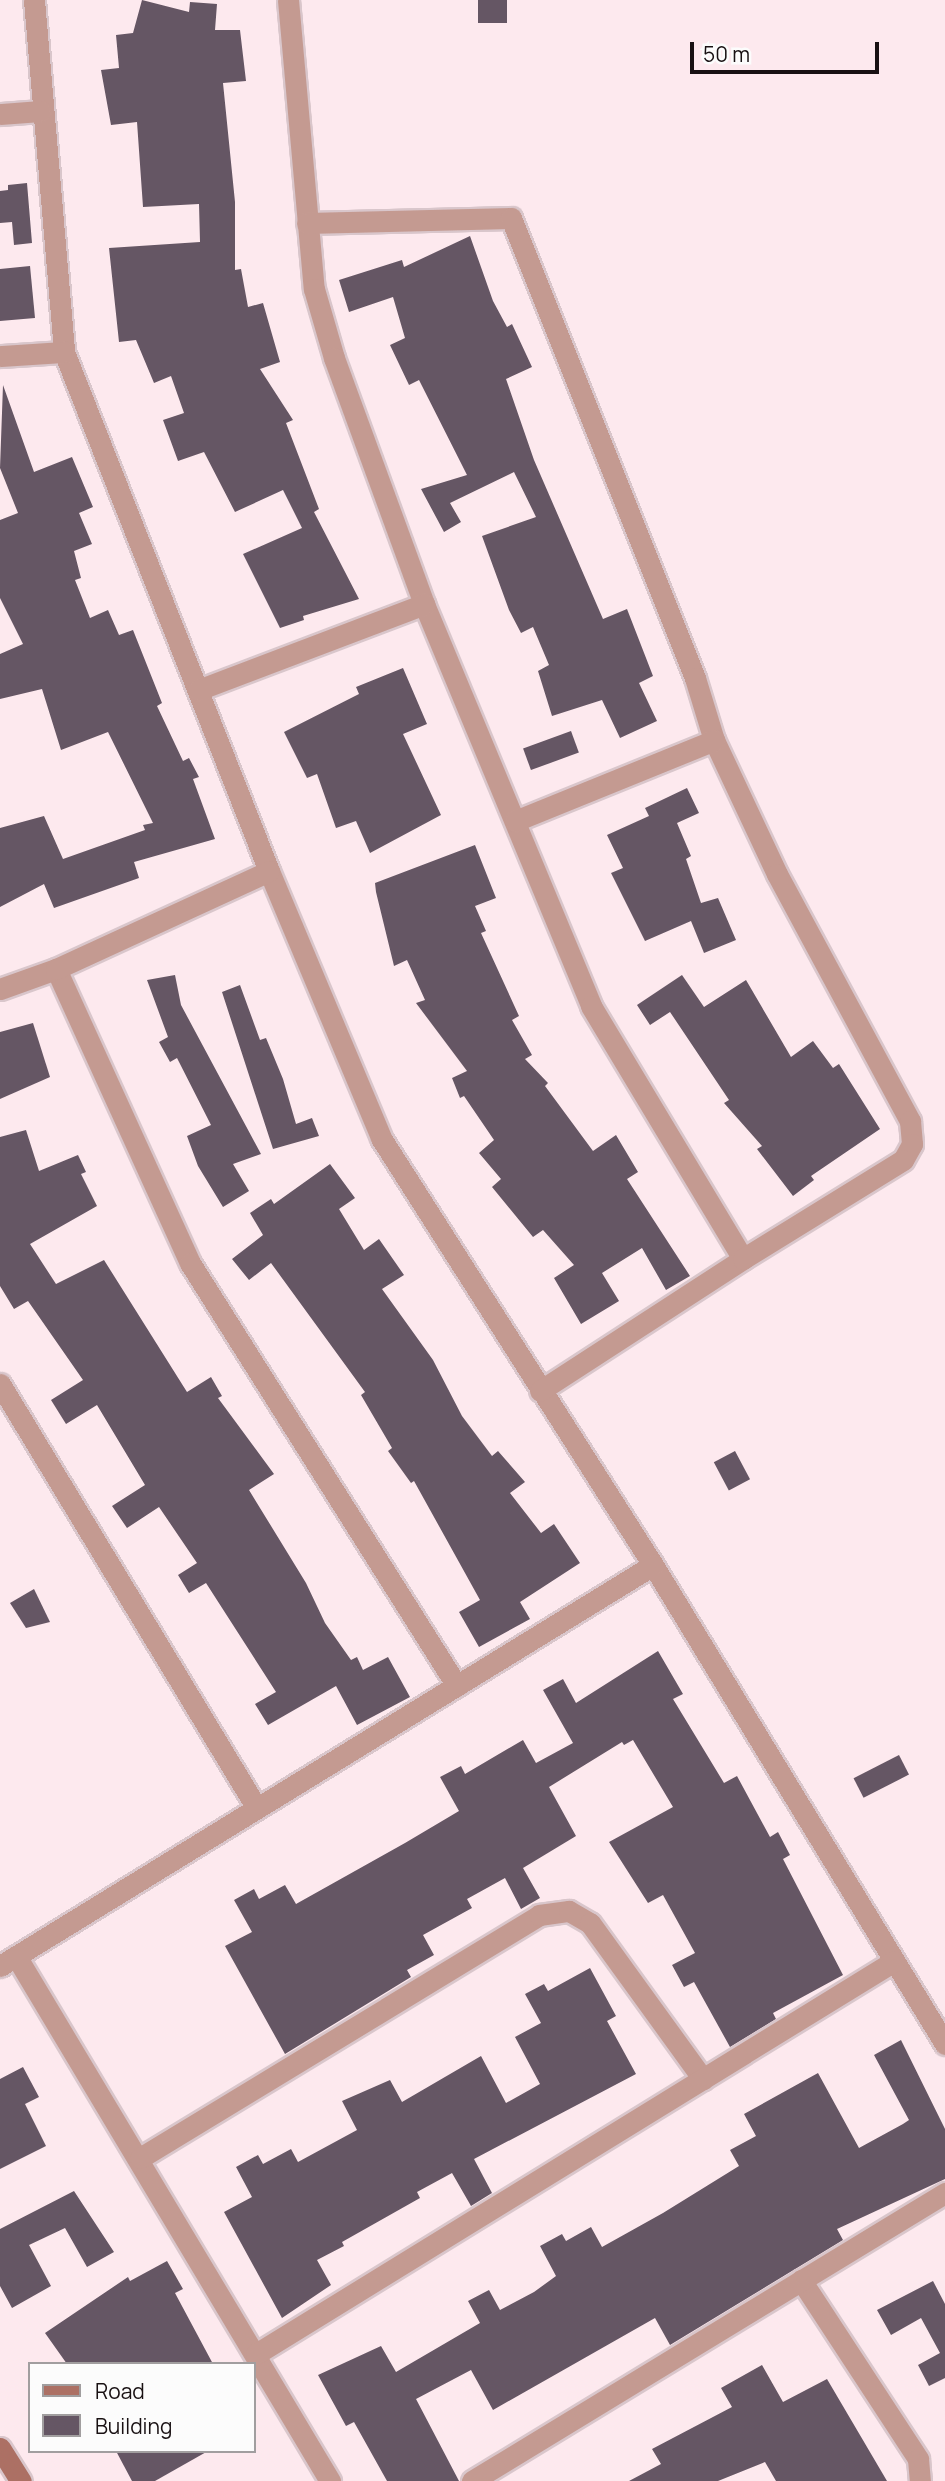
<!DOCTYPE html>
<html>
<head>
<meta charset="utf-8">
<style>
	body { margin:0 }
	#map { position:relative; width:945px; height:2481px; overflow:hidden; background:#fde9ee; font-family:Manrope,sans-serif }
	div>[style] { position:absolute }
	.building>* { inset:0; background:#655664; transform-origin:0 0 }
	.roads { filter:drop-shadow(2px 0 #d9c6cb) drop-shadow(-2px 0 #d9c6cb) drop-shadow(0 2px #d9c6cb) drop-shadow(0 -2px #d9c6cb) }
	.street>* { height:21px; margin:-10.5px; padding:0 10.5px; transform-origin:10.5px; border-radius:10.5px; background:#c49a91 }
	.secondary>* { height:21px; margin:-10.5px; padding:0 10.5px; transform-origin:10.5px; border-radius:10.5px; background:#ac7064 }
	span { translate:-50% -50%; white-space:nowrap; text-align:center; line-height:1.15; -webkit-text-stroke:7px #fcfcfc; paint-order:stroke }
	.legend { position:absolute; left:28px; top:2362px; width:228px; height:91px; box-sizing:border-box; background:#fcfcfc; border:2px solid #a19e9f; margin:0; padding:9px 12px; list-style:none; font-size:21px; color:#191113 }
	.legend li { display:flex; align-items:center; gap:14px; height:35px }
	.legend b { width:35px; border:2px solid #a19e9f }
	.scale { position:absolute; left:690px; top:42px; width:189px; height:32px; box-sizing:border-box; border:4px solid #191113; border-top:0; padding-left:9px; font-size:21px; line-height:24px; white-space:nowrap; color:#191113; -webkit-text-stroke:5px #fcfcfc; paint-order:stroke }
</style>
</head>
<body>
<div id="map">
	<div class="building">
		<i style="clip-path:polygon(142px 0,189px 12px,190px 2px,217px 4px,215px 30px,240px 30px,246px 81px,223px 83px,235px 202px,235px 270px,241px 269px,248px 307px,263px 303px,280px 362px,260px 369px,293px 420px,286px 423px,319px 509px,314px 512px,359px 599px,303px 616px,304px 620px,280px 628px,243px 554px,302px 528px,283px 490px,235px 512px,204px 452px,178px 461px,163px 420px,184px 413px,171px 376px,154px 383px,136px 340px,119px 342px,109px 248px,200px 242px,199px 204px,143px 207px,137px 122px,111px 125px,101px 70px,119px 68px,116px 35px,133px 33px)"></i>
		<i style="left:478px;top:0;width:29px;height:23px"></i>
		<i style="clip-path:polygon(27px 183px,32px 243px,14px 245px,12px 222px,0 223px,0 191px,8px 190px,8px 185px)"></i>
		<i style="clip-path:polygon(470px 236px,493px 301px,507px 327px,512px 324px,532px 367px,506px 379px,534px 460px,603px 619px,627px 609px,653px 676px,639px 683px,657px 721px,620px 738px,602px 700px,552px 716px,538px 671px,549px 665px,533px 627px,521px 633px,509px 610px,482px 536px,536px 517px,514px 472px,450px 503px,461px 522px,444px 532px,421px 489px,467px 475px,419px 380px,409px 385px,390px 345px,405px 338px,393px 297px,349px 312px,339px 280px,402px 260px,404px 267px)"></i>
		<i style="clip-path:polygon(30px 266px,35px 318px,0 321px,0 269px)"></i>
		<i style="clip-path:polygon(3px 385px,34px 472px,72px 457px,93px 507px,79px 513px,92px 544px,74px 551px,81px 578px,75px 580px,90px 618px,108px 610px,119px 635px,133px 630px,162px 703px,157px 706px,183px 761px,189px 758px,199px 777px,193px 779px,215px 839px,134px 862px,139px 878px,54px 908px,44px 884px,0 907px,0 828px,44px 816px,63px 859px,145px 830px,143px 825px,153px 823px,108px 732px,61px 750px,42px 689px,0 699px,0 654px,23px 644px,0 598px,0 520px,18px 513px,0 468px)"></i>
		<i style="clip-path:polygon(403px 668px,427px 724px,403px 734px,441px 815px,370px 853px,356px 821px,336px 828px,317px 774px,307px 778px,284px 732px,359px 694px,356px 687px)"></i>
		<i style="left:571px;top:731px;width:23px;height:51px;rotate:70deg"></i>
		<i style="clip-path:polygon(687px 788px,699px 813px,677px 823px,691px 856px,686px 859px,701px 903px,718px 898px,736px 940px,704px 953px,691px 921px,645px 941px,611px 873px,623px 868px,607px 835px,649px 816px,645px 808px)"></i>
		<i style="clip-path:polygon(475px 845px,496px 898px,475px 906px,486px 931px,481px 933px,519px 1016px,512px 1020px,532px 1055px,525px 1059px,548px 1083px,545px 1086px,593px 1151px,616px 1135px,638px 1172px,627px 1179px,690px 1276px,666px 1290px,642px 1248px,602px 1273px,619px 1301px,581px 1324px,554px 1278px,574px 1265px,543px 1230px,533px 1237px,492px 1187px,501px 1179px,479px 1153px,494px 1140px,464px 1096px,460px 1098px,452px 1078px,467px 1071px,416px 1003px,425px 1000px,407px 960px,394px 966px,376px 892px,375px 883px)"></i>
		<i style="clip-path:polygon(175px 975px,181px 1005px,261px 1154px,233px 1164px,249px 1191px,223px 1207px,198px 1166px,187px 1136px,211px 1125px,177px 1058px,170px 1062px,159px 1042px,168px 1037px,147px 980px)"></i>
		<i style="clip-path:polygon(682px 975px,704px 1007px,746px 980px,791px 1057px,813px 1041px,833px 1068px,839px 1064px,880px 1129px,811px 1176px,814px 1180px,793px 1196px,757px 1149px,762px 1146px,724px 1103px,729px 1100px,670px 1012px,650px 1025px,637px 1005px)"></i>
		<i style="clip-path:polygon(240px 985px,260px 1040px,266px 1038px,283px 1079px,296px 1124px,312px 1118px,319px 1136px,273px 1149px,222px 992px)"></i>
		<i style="clip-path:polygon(33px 1023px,50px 1077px,0 1099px,0 1032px)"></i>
		<i style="clip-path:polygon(26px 1130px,39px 1171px,78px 1155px,86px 1172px,81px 1174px,97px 1206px,30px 1244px,56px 1284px,104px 1260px,187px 1392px,211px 1377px,222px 1396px,218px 1398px,274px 1474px,249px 1490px,306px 1583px,325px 1623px,351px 1660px,357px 1657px,363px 1670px,388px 1657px,410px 1697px,357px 1725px,336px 1686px,268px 1725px,255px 1704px,276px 1692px,206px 1583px,189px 1593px,178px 1575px,197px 1563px,159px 1507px,127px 1528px,112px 1506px,145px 1485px,97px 1405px,66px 1424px,51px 1400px,83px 1380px,28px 1301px,14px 1309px,0 1286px,0 1137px)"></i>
		<i style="clip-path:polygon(330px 1164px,355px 1198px,339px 1209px,364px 1250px,379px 1239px,404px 1275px,382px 1289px,433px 1360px,462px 1416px,492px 1456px,498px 1451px,525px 1482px,510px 1493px,541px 1533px,554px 1524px,580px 1563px,520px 1602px,530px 1619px,479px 1647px,459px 1612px,480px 1600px,414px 1481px,411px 1483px,388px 1451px,392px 1448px,361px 1395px,365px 1392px,271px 1263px,249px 1280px,232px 1259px,263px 1235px,250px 1213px,271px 1199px,274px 1204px)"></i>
		<i style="left:735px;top:1451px;width:32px;height:24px;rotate:62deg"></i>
		<i style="clip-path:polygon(34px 1589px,50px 1622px,26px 1628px,10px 1603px)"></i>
		<i style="clip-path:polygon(658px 1651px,683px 1694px,673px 1699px,724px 1783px,737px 1776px,770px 1837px,778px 1832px,790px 1855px,783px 1859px,843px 1975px,773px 2013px,776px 2019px,730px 2047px,694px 1982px,684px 1987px,672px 1965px,695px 1953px,663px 1895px,648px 1903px,609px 1842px,673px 1807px,633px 1740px,624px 1745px,622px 1742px,549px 1787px,576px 1836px,523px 1868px,540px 1898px,521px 1909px,505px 1878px,467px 1899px,472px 1908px,423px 1935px,434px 1955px,407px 1970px,411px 1977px,285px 2054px,225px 1946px,252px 1932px,234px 1900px,254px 1889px,259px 1899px,285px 1885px,296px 1904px,405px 1843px,459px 1811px,440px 1777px,461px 1766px,465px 1774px,523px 1740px,536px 1763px,573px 1743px,543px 1690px,563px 1679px,576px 1703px)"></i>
		<i style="left:899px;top:1755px;width:22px;height:51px;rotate:63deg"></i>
		<i style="clip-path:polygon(590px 1968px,616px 2016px,607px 2021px,636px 2074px,474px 2159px,492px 2193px,471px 2206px,452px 2173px,417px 2192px,420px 2198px,342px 2242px,344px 2246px,317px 2260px,331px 2285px,282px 2318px,224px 2212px,252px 2197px,236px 2167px,258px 2155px,263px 2164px,291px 2149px,298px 2162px,357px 2130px,342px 2101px,390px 2080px,402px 2102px,481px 2056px,506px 2103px,540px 2084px,515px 2037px,541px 2023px,525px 1994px,544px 1984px,548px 1991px)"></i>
		<i style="clip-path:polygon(901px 2040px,945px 2129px,945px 2179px,837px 2229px,843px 2240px,670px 2345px,655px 2318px,493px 2410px,471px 2370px,416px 2399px,459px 2481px,387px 2481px,354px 2422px,346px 2426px,318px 2375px,381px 2346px,396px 2372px,480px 2323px,468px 2301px,489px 2290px,500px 2310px,534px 2292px,556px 2276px,540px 2246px,562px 2234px,566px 2241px,591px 2227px,602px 2247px,663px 2213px,739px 2166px,730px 2150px,756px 2136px,744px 2114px,818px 2073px,859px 2148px,903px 2124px,909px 2120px,874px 2055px)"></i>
		<i style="clip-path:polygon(23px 2067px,39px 2097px,25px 2104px,46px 2146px,0 2169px,0 2079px)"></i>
		<i style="clip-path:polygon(74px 2191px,114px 2252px,87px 2267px,65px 2228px,29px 2245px,51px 2286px,12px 2308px,0 2286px,0 2229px)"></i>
		<i style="clip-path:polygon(167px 2261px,183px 2289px,175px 2293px,213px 2364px,67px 2364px,45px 2333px,128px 2277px,130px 2281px)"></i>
		<i style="clip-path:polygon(933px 2281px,945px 2304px,945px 2378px,929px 2386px,918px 2365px,940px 2353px,921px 2318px,891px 2335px,877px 2310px)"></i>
		<i style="clip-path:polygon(762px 2365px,783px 2402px,827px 2379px,887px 2481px,776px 2481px,765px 2462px,718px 2481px,629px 2481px,661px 2464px,652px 2449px,732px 2407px,721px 2388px)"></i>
		<i style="clip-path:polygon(116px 2451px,208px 2451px,155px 2481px,132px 2481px)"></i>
	</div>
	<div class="roads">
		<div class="street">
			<i style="left:34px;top:0;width:353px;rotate:85.1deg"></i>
			<i style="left:64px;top:352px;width:558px;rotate:68.45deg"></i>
			<i style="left:269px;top:871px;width:290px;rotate:67.2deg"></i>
			<i style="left:381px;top:1138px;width:506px;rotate:57.5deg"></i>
			<i style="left:653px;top:1565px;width:561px;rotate:58.63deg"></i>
			<i style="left:288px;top:0;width:290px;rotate:84.9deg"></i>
			<i style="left:314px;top:289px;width:72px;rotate:73.8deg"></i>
			<i style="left:334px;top:358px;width:262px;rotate:69.9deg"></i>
			<i style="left:424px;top:604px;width:435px;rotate:67.4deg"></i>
			<i style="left:591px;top:1006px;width:295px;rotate:59deg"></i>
			<i style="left:743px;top:1259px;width:242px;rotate:147deg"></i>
			<i style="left:0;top:114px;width:40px;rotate:-4.3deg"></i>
			<i style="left:307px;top:223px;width:204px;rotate:-1.4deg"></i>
			<i style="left:511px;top:218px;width:495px;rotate:68.2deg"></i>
			<i style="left:695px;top:678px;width:65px;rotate:73deg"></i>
			<i style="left:714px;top:740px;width:148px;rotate:64.8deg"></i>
			<i style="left:777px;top:874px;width:281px;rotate:61.7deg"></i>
			<i style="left:910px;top:1121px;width:23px;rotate:85deg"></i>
			<i style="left:912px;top:1144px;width:18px;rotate:119deg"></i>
			<i style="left:903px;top:1160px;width:188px;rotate:148.3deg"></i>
			<i style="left:0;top:356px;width:64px;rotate:-3.6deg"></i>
			<i style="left:198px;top:690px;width:242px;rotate:-20.8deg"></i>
			<i style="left:515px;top:821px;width:215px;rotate:-22.1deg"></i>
			<i style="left:56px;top:969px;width:323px;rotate:65.5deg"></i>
			<i style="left:190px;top:1263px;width:500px;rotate:57.74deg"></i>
			<i style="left:0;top:989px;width:59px;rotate:-19.7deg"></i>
			<i style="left:56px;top:969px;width:234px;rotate:-24.7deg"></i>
			<i style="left:0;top:1384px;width:496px;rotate:58.8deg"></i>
			<i style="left:16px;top:1956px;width:612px;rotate:59.12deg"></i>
			<i style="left:0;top:1966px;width:766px;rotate:-31.55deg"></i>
			<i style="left:140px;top:2158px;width:467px;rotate:-31.3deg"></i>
			<i style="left:539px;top:1915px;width:30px;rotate:-8deg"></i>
			<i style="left:569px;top:1911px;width:24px;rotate:30deg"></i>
			<i style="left:590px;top:1923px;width:193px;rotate:54.1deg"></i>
			<i style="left:801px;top:2280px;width:214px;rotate:56.8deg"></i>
			<i style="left:918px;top:2459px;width:22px;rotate:85deg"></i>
			<i style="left:256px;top:2354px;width:749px;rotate:-31.63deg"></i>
			<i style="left:472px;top:2481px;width:554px;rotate:-31.34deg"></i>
		</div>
		<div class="secondary">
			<i style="left:0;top:2448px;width:39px;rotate:58deg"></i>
		</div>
	</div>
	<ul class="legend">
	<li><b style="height:9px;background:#ac7064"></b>Road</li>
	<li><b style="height:19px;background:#655664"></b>Building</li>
	</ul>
	<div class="scale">50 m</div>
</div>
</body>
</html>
